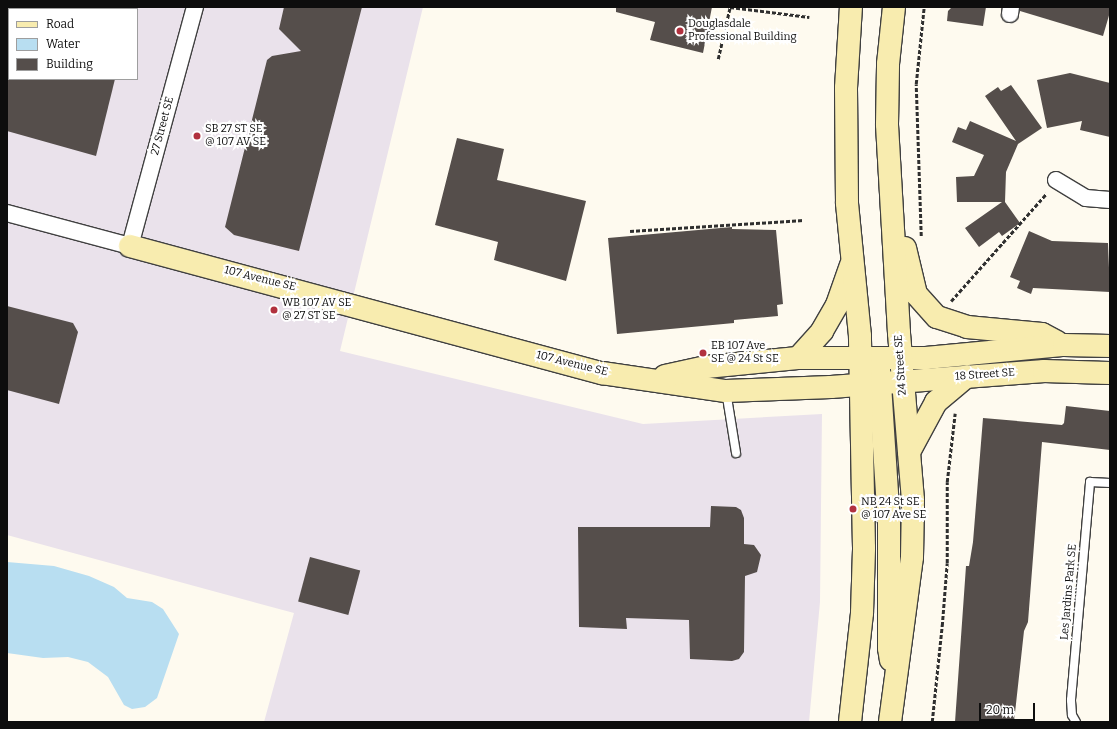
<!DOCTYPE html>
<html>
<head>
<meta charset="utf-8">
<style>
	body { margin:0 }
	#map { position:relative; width:1117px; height:729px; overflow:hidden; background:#fefaef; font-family:Bitter,serif }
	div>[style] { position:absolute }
	.industrial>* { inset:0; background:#eae2eb }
	.water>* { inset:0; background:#b8def1 }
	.building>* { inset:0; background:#554e4b; transform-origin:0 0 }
	.path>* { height:2.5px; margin-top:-1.25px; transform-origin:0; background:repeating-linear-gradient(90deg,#2f2f2f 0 4px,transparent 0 6px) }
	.roads { filter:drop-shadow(1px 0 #404040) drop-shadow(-1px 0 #404040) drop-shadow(0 1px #404040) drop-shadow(0 -1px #404040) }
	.lane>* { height:8px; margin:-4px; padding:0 4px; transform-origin:4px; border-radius:4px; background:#fff }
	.street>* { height:16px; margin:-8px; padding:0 8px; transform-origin:8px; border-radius:8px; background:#fff }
	.secondary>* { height:22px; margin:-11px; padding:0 11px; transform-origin:11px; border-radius:11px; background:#f8ecaf }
	.dots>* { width:11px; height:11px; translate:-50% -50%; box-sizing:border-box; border:2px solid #fff; border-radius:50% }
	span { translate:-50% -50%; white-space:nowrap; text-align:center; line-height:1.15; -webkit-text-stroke:4px #fff; paint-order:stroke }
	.poi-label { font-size:11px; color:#0d0d0d }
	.left { translate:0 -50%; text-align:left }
	.street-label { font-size:11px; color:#0d0d0d }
	.frame { position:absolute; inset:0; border:8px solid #0d0d0d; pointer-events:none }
	.legend { position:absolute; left:8px; top:8px; width:130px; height:72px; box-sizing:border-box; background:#fff; border:1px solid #9e9e9e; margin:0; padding:5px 7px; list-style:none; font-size:12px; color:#0d0d0d }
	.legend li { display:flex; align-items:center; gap:8px; height:20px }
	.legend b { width:20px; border:1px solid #9e9e9e }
	.scale { position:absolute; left:979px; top:703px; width:56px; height:18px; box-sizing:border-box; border:2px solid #0d0d0d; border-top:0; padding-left:5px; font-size:12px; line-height:14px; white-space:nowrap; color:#0d0d0d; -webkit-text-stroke:3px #fff; paint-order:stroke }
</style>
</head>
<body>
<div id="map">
	<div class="industrial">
		<i style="clip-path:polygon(evenodd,7px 7px,423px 7px,340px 351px,643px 424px,822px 414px,820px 602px,809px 722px,264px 722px,294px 613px,7px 535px,7px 7px,9px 9px,137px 9px,137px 79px,9px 79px,9px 9px)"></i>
	</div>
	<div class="water">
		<i style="clip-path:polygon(7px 562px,54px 566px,89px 576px,114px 587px,127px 598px,152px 602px,163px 609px,179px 634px,157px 698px,145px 707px,132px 709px,124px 705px,108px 677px,88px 662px,68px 657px,43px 658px,7px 653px)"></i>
	</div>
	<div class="building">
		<i style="clip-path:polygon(284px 7px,362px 7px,299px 251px,234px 235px,225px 227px,267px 60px,272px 56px,301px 51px,279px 29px)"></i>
		<i style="clip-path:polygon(616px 7px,712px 7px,703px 53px,650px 40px,655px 22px,616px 12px)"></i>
		<i style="clip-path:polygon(952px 7px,986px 7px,983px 26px,947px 21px,948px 11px)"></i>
		<i style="clip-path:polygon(1020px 7px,1110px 7px,1110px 12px,1103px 36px,1020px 11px)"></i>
		<i style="clip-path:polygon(1070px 73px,1110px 83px,1110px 137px,1080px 130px,1082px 121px,1047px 128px,1037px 80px)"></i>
		<i style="clip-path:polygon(7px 79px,115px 79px,96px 156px,7px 131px)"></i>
		<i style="clip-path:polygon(1011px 85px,1042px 128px,1018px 144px,1006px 172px,1005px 202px,1020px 223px,1002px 236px,999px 232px,979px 247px,965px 228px,1002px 202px,957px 202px,956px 177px,974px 176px,984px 155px,952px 142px,958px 127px,966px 130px,970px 121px,1016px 141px,985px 96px,998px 87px,1001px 91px)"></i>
		<i style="clip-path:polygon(457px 138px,504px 149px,497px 180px,586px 201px,566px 281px,494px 260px,498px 242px,435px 225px)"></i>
		<i style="clip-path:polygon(732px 227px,732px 229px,776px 230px,783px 304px,777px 305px,778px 316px,734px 320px,734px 323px,617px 334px,608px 238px)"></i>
		<i style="clip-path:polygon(1029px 231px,1052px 241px,1108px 243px,1110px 292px,1033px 288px,1031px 294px,1017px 288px,1020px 281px,1010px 277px)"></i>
		<i style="clip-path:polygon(7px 306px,73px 323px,78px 332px,59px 404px,7px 390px)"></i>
		<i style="clip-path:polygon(1066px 406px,1110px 411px,1110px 450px,1042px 442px,1028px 622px,1024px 631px,1014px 722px,955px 722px,966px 566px,969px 566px,973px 542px,983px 418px,1062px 425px,1064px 423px)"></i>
		<i style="clip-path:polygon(711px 506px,736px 507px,741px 510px,744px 518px,744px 544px,754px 545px,761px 555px,757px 572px,745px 576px,744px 652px,739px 659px,732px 661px,690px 659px,689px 620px,626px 618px,627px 629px,579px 627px,578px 527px,710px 527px)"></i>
		<i style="left:310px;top:557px;width:52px;height:46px;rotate:15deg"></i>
	</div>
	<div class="path">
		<i style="left:730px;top:7px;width:80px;rotate:7.2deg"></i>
		<i style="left:718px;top:59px;width:53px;rotate:-77deg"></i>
		<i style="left:630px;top:231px;width:174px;rotate:-3.6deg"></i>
		<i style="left:921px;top:236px;width:152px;rotate:-91.9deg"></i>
		<i style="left:916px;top:84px;width:77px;rotate:-84.1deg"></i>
		<i style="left:951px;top:301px;width:144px;rotate:-48.4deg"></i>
		<i style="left:932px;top:722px;width:97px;rotate:-84.1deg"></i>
		<i style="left:942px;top:626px;width:63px;rotate:-85.5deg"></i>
		<i style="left:947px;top:563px;width:81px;rotate:-90deg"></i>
		<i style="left:947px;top:482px;width:69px;rotate:-83.4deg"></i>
	</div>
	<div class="roads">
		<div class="lane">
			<i style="left:726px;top:391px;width:63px;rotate:80.8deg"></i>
			<i style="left:1076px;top:722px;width:8px;rotate:-120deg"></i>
			<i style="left:1072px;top:715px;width:15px;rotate:-94deg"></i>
			<i style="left:1071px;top:700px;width:219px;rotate:-85deg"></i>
			<i style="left:1090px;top:482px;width:20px;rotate:3deg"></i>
		</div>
		<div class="street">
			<i style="left:1010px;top:14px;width:7px;rotate:-82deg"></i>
			<i style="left:1056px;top:180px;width:35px;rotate:31deg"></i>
			<i style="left:1086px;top:198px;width:24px;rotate:5deg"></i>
			<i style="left:7px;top:213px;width:127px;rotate:15deg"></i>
			<i style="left:130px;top:246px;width:248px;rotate:-74.8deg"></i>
		</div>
		<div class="secondary">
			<i style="left:130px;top:246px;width:489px;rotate:15.1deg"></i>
			<i style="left:602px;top:373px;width:125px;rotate:8.3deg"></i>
			<i style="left:726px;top:391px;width:105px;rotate:-2.2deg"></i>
			<i style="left:831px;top:387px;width:214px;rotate:-4.3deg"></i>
			<i style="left:1044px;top:371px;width:66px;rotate:1.7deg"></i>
			<i style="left:905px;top:248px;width:47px;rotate:76.6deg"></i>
			<i style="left:916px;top:294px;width:31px;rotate:48deg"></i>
			<i style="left:937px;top:317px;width:32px;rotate:18deg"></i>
			<i style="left:967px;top:327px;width:75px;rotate:5.3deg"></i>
			<i style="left:1042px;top:334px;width:17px;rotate:28deg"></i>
			<i style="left:798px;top:358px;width:36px;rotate:-48deg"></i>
			<i style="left:822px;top:331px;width:30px;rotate:-60deg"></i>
			<i style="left:837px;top:305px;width:42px;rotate:-70.7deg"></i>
			<i style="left:879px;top:369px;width:154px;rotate:86.3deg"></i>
			<i style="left:889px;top:523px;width:125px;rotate:90deg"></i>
			<i style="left:889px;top:648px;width:12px;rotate:81deg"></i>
			<i style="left:665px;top:376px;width:42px;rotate:-12.4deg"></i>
			<i style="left:706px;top:367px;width:92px;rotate:-5.6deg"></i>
			<i style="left:798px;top:358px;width:128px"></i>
			<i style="left:926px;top:358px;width:139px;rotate:-5.4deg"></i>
			<i style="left:1064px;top:345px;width:46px;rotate:1.2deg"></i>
			<i style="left:909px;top:452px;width:57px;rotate:-61.6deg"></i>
			<i style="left:936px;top:402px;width:40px;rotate:-40deg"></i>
			<i style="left:850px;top:722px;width:110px;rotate:-83.7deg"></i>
			<i style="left:862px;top:613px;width:65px;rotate:-88.2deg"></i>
			<i style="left:864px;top:548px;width:212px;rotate:-91.1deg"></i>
			<i style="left:860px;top:336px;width:134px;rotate:-95.6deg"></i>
			<i style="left:847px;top:203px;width:115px;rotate:-90.5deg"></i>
			<i style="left:846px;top:88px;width:81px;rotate:-86.5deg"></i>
			<i style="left:890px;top:722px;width:166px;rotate:-82.4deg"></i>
			<i style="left:912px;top:557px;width:57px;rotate:-89deg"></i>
			<i style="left:913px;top:500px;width:168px;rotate:-94.8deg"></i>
			<i style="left:899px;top:333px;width:209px;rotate:-93.3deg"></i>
			<i style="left:887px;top:124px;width:60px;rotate:-89deg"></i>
			<i style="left:888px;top:64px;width:57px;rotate:-84deg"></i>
		</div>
	</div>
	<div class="dots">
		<i style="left:680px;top:31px;background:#b1313e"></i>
		<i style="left:197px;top:136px;background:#b1313e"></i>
		<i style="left:274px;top:310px;background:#b1313e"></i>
		<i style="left:703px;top:353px;background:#b1313e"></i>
		<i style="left:853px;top:509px;background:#b1313e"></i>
	</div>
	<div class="poi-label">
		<span class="left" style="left:688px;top:31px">Douglasdale<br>Professional Building</span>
		<span class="left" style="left:205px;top:136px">SB 27 ST SE<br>@ 107 AV SE</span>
		<span class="left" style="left:282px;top:310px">WB 107 AV SE<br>@ 27 ST SE</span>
		<span class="left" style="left:711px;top:353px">EB 107 Ave<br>SE @ 24 St SE</span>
		<span class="left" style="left:861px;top:509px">NB 24 St SE<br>@ 107 Ave SE</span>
	</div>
	<div class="street-label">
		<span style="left:163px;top:126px;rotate:-75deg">27 Street SE</span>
		<span style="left:260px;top:279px;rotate:14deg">107 Avenue SE</span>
		<span style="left:572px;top:364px;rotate:14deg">107 Avenue SE</span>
		<span style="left:901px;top:365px;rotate:-94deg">24 Street SE</span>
		<span style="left:985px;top:375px;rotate:-4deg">18 Street SE</span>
		<span style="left:1069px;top:592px;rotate:-85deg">Les Jardins Park SE</span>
	</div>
	<div class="frame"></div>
	<ul class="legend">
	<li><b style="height:5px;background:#f8ecaf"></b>Road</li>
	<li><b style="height:11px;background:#b8def1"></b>Water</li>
	<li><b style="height:11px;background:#554e4b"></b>Building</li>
	</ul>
	<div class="scale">20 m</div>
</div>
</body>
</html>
